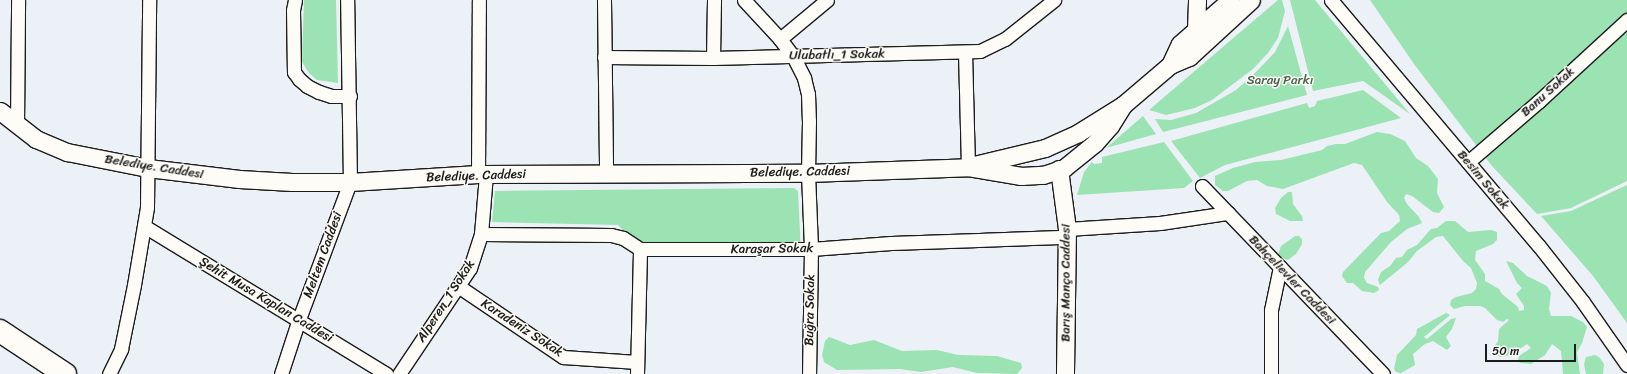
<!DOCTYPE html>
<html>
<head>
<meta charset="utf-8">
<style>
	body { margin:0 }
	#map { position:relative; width:1627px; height:374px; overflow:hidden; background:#ecf1f8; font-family:Sriracha,sans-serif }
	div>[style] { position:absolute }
	.green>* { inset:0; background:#9be3b2 }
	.roads { filter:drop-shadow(1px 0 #1c1c1c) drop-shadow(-1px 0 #1c1c1c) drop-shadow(0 1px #1c1c1c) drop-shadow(0 -1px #1c1c1c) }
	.minor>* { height:13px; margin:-6.5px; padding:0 6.5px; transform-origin:6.5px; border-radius:6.5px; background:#fdfcf7 }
	.tertiary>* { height:17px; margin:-8.5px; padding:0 8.5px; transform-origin:8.5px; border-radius:8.5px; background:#fdfcf7 }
	.trunk>* { height:22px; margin:-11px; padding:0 11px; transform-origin:11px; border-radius:11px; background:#fdfcf7 }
	span { translate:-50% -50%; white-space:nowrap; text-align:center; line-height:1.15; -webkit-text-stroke:3px #fdfcf7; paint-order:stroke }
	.street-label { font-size:13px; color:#1c1c1c }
	.park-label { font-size:13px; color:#486250 }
	.scale { position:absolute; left:1485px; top:344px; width:91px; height:18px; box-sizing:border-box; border:2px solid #1c1c1c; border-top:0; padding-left:5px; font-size:12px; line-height:14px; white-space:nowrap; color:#1c1c1c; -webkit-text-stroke:3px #fdfcf7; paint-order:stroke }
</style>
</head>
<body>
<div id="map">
	<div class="green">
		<i style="clip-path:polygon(304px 0,336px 0,338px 83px,317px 80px,309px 73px,302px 62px)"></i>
		<i style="clip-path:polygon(1278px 0,1282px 0,1285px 11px,1278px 38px,1268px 53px,1253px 69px,1212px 100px,1195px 108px,1166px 115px,1149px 110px)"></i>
		<i style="clip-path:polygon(1290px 0,1315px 0,1410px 114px,1363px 81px,1313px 91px)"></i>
		<i style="clip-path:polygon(1370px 0,1627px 0,1627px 181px,1571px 208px,1537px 214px,1492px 166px,1414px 64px)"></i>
		<i style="clip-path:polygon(1288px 26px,1307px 95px,1163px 132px,1155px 119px,1171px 120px,1196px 113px,1236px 90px,1254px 74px,1275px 52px)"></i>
		<i style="clip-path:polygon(1363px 90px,1401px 118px,1225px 165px,1200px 178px,1171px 141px,1307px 103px,1309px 108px,1315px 106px,1317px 101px)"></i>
		<i style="clip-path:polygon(1143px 116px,1156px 134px,1106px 148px)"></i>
		<i style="clip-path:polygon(1377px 132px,1390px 134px,1405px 141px,1416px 158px,1428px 166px,1438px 179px,1437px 193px,1444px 207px,1439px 213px,1433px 212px,1412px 196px,1406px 194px,1404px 198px,1407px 204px,1419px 217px,1422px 223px,1407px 229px,1391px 242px,1365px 272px,1364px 278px,1367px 283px,1378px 287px,1379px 290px,1374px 293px,1362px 291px,1353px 283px,1347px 283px,1342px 276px,1343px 272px,1381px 233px,1389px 231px,1400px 221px,1399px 215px,1387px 202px,1362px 165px,1354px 163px,1283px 189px,1267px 186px,1257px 180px,1247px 181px,1228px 191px,1223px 191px,1215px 185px,1215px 176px,1233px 168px,1255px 162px,1281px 160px,1322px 150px,1327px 146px,1336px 144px,1345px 144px)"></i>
		<i style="clip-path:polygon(1164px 142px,1193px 181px,1184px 188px,1077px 195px,1084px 172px,1092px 162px,1094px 164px,1102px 163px,1102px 157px)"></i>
		<i style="clip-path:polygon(1627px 185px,1627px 323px,1593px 276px,1541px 216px,1571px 211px)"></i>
		<i style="clip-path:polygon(794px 188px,798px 191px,801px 254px,630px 246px,621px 228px,618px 225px,492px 222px,495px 191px)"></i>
		<i style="clip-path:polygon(1288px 192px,1292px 192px,1293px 204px,1302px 216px,1303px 221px,1290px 221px,1276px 214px,1275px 208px,1281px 198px)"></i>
		<i style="clip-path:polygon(1446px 221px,1455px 221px,1468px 232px,1491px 230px,1497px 232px,1497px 240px,1493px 244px,1476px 251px,1475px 260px,1485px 274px,1485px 281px,1499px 289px,1502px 294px,1518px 307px,1519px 311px,1524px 310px,1524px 306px,1516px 294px,1522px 288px,1517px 283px,1506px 261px,1513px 263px,1527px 276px,1547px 286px,1551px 293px,1549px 309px,1551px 316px,1571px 316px,1583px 322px,1587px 327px,1582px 343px,1577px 352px,1580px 374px,1563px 374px,1561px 351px,1552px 344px,1545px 355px,1531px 364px,1520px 363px,1518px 360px,1519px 356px,1531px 348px,1527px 344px,1511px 355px,1500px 357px,1491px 352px,1498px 341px,1499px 329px,1509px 320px,1507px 319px,1503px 322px,1497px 320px,1485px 308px,1480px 306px,1465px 306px,1454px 309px,1450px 305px,1451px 300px,1456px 297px,1472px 293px,1476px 289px,1477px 283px,1471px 268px,1463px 261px,1443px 236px,1436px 237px,1417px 251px,1408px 262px,1380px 285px,1378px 280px,1381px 272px,1390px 266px,1396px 258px,1402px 257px,1407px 250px,1417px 245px,1431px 229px,1437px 228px)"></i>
		<i style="clip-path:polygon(1295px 236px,1299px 236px,1302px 239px,1302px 244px,1296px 254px,1288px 260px,1282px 258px,1278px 254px,1281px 246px)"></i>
		<i style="clip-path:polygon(1446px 313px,1450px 315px,1424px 337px,1427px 339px,1451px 319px,1456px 318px,1452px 329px,1446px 337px,1451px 346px,1447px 350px,1433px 341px,1425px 344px,1413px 354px,1415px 365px,1401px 373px,1396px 372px,1394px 369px,1397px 355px,1416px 335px,1417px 329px)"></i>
		<i style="clip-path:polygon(829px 337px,850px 345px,874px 340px,902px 351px,937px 350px,958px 355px,997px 356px,1021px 363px,1022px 368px,1017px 374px,977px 373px,953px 367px,921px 372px,900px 369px,837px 370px,824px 362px,822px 355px,825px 341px)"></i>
		<i style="clip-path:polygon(1595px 355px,1599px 357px,1604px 364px,1603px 374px,1586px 374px,1584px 364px,1586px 357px)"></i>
	</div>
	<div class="roads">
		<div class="minor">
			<i style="left:295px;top:0;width:10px;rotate:101deg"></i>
			<i style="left:293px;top:10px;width:62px;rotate:89.1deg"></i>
			<i style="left:294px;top:72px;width:9px;rotate:54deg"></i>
			<i style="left:299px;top:79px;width:11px;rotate:41deg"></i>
			<i style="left:307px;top:86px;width:13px;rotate:27deg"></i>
			<i style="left:319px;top:92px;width:13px;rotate:18deg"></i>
			<i style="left:331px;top:96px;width:19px"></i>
			<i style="left:604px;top:0;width:174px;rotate:89.3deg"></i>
			<i style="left:744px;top:0;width:53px;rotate:47.3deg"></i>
			<i style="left:780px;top:39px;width:21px;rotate:53deg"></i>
			<i style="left:793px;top:56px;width:25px;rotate:63deg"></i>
			<i style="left:804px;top:78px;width:16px;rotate:76deg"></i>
			<i style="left:808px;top:94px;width:27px;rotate:88deg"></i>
			<i style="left:809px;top:121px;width:52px;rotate:91.1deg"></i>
			<i style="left:808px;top:173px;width:76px;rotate:87.7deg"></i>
			<i style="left:811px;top:249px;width:125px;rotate:90.9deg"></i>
			<i style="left:1331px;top:0;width:322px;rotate:49.8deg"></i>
			<i style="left:1539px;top:246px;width:71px;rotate:51.8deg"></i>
			<i style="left:1583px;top:302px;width:77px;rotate:55.1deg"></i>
			<i style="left:780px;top:39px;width:61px;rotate:-39.7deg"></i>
			<i style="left:965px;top:52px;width:115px;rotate:88.5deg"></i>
			<i style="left:604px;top:57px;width:109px;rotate:0.5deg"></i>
			<i style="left:713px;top:58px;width:267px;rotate:-1.5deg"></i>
			<i style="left:980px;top:51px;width:28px;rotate:-26deg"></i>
			<i style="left:1005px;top:39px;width:63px;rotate:-38.5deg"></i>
			<i style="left:713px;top:58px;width:58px;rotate:-89deg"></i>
			<i style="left:17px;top:126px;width:126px;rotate:-89.5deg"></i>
			<i style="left:1468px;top:162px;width:94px;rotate:-40.7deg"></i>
			<i style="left:1539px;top:101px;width:120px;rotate:-42.6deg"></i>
			<i style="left:478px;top:174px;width:174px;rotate:-89.7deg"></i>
			<i style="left:1202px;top:186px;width:261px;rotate:46.1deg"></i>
			<i style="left:144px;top:226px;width:284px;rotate:31.4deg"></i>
			<i style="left:1067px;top:229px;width:93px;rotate:-3.7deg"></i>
			<i style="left:1160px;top:223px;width:69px;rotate:-8.4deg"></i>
			<i style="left:481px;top:234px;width:130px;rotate:0.4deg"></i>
			<i style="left:611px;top:235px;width:12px;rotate:14deg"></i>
			<i style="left:623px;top:238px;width:20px;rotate:33deg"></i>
			<i style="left:640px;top:249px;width:171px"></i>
			<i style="left:811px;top:249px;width:80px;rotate:-4.3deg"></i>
			<i style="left:891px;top:243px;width:176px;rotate:-2deg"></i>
			<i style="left:458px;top:286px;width:127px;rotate:34.1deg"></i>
			<i style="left:563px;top:357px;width:74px;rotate:3.9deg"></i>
			<i style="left:109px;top:374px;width:28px;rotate:-64deg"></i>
			<i style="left:121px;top:349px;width:65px;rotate:-78.5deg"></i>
			<i style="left:134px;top:285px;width:79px;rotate:-80.5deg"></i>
			<i style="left:147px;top:207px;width:207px;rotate:-89.4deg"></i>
			<i style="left:281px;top:374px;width:58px;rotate:-71.9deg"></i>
			<i style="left:299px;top:319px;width:146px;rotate:-69.6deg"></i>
			<i style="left:350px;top:182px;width:182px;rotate:-90.9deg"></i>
			<i style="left:399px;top:374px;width:128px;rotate:-56.2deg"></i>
			<i style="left:470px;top:268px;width:36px;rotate:-72deg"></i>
			<i style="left:481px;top:234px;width:60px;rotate:-85.2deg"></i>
			<i style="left:637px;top:374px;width:125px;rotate:-88.6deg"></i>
			<i style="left:1271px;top:374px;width:64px;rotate:-90deg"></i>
			<i style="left:1271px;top:310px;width:44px;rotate:-78.2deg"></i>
		</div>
		<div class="tertiary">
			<i style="left:1196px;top:30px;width:30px;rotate:-88deg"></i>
			<i style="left:1170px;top:65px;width:23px;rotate:-65deg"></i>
			<i style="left:1180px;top:44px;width:67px;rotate:-41.3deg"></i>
			<i style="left:0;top:111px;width:46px;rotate:37.9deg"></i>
			<i style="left:36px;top:139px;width:34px;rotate:23deg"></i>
			<i style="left:67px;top:152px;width:83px;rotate:11.2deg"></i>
			<i style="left:148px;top:168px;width:92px;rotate:6.9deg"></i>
			<i style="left:239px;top:179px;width:53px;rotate:3.2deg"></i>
			<i style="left:292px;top:182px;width:58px"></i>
			<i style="left:350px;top:182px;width:128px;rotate:-3.6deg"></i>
			<i style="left:478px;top:174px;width:330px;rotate:-0.2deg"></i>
			<i style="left:808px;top:173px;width:160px;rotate:-2.1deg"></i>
			<i style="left:968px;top:167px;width:54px;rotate:9.6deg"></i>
			<i style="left:1021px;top:176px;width:22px;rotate:-3deg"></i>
			<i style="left:1043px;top:175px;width:22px;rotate:-18deg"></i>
			<i style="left:1064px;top:168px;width:40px;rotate:-39deg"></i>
			<i style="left:1095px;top:143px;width:23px;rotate:-49deg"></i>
			<i style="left:1110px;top:126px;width:25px;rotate:-58deg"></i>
			<i style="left:974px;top:165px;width:73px;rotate:-13.5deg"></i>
			<i style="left:1045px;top:148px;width:36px;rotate:-24deg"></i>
			<i style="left:1078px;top:133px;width:53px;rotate:-31.9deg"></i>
			<i style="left:1123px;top:105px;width:62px;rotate:-40.4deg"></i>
			<i style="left:1170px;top:65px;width:21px;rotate:-23deg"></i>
			<i style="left:1189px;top:57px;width:84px;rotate:-42.6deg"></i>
			<i style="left:1059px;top:169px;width:61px;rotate:82.4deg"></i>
			<i style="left:1067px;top:229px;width:145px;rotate:90.8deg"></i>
		</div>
		<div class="trunk">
			<i style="left:0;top:331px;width:78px;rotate:33.5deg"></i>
		</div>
	</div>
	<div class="street-label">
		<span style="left:837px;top:55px;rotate:-1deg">Ulubatlı_1 Sokak</span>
		<span style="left:1548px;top:92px;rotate:-42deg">Banu Sokak</span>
		<span style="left:154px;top:167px;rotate:9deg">Belediye. Caddesi</span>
		<span style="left:800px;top:172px;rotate:-1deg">Belediye. Caddesi</span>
		<span style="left:476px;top:176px;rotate:-2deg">Belediye. Caddesi</span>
		<span style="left:1483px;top:180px;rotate:50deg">Besim Sokak</span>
		<span style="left:772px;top:249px;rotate:-1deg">Karaşar Sokak</span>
		<span style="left:323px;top:255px;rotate:-70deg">Meltem Caddesi</span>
		<span style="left:1292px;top:280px;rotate:46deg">Bahçelievler Caddesi</span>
		<span style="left:1066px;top:283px;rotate:-90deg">Barış Manço Caddesi</span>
		<span style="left:266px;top:300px;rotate:31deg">Şehit Musa Kaplan Caddesi</span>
		<span style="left:446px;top:301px;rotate:-57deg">Alperen_1 Sokak</span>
		<span style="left:810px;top:310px;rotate:-89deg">Buğra Sokak</span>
		<span style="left:522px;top:328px;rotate:33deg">Karadeniz Sokak</span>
	</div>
	<div class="park-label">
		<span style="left:1280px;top:80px">Saray Parkı</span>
	</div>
	<div class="scale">50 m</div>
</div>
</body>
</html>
